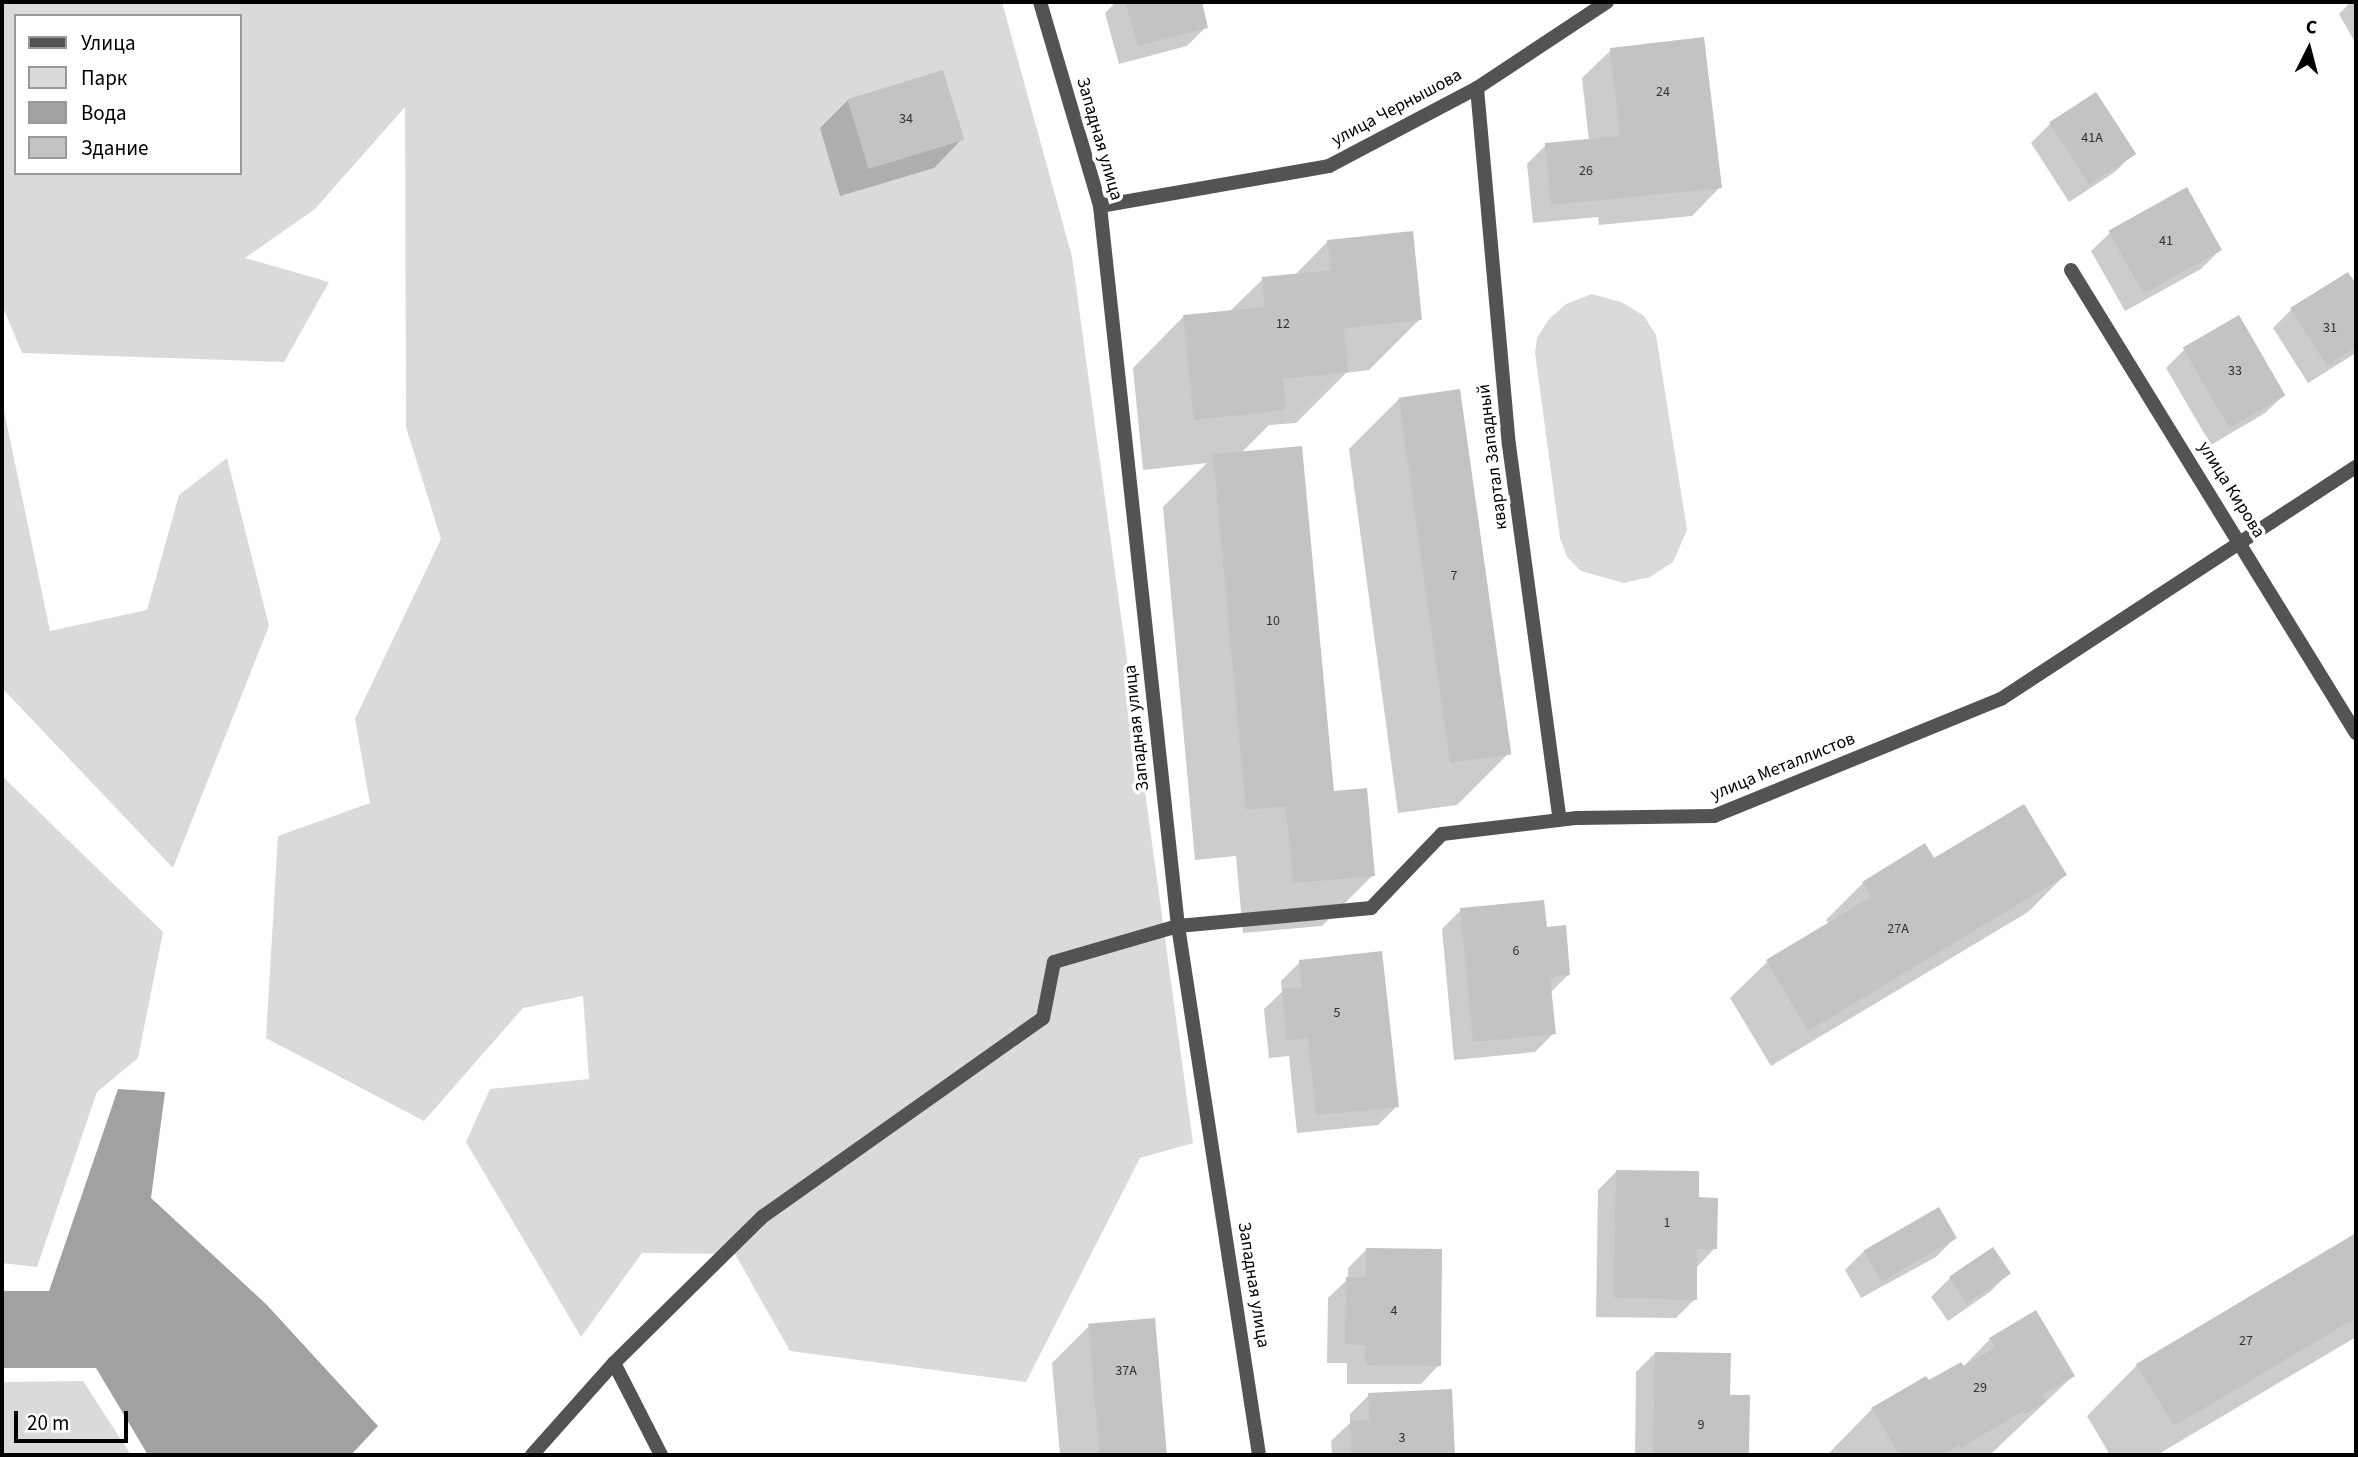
<!DOCTYPE html>
<html>
<head>
<meta charset="utf-8">
<style>
	body { margin:0 }
	#map { position:relative; width:2358px; height:1457px; overflow:hidden; background:#fff; font-family:"Source Sans 3",sans-serif }
	div>[style] { position:absolute }
	.green>* { inset:0; background:#dadada }
	.water>* { inset:0; background:#a1a1a1 }
	.shadow>* { inset:0; background:#0003 }
	.building>* { inset:0; background:#c3c3c3; transform-origin:0 0 }
	.service>* { height:14px; margin:-7px; padding:0 7px; transform-origin:7px; border-radius:7px; background:#535353 }
	.minor>* { height:14px; margin:-7px; padding:0 7px; transform-origin:7px; border-radius:7px; background:#535353 }
	.tertiary>* { height:14px; margin:-7px; padding:0 7px; transform-origin:7px; border-radius:7px; background:#535353 }
	span { translate:-50% -50%; white-space:nowrap; text-align:center; line-height:1.15; -webkit-text-stroke:7px #fff; paint-order:stroke }
	.number-label { font-size:14px; color:#313131 }
	.number-label span { -webkit-text-stroke-width:0 }
	.street-label { font-size:18px; color:#000 }
	.frame { position:absolute; inset:0; border:4px solid #000; pointer-events:none }
	.legend { position:absolute; left:14px; top:14px; width:228px; height:161px; box-sizing:border-box; background:#fff; border:2px solid #999; margin:0; padding:9px 12px; list-style:none; font-size:21px; color:#000 }
	.legend li { display:flex; align-items:center; gap:14px; height:35px }
	.legend b { width:35px; border:2px solid #999 }
	.north { position:absolute; left:2274px; top:14px; width:70px; height:70px; -webkit-text-stroke:5px #fff; paint-order:stroke; rotate:6deg; font-size:19px; font-weight:700; line-height:28px; text-align:center; color:#000 }
	.north::after { content:''; display:block; margin:auto; width:24px; height:32px; background:#000; clip-path:polygon(50% 0,100% 100%,50% 72%,0 100%) }
	.scale { position:absolute; left:14px; top:1411px; width:114px; height:32px; box-sizing:border-box; border:4px solid #000; border-top:0; padding-left:9px; font-size:21px; line-height:24px; white-space:nowrap; color:#000; -webkit-text-stroke:5px #fff; paint-order:stroke }
</style>
</head>
<body>
<div id="map">
	<div class="green">
		<i style="clip-path:polygon(evenodd,2px 2px,1002px 2px,1072px 257px,1193px 1143px,1140px 1158px,1026px 1382px,790px 1351px,735px 1254px,642px 1253px,581px 1337px,466px 1142px,490px 1089px,589px 1079px,583px 996px,523px 1008px,424px 1121px,266px 1038px,278px 836px,370px 803px,355px 719px,441px 539px,406px 427px,405px 107px,315px 209px,245px 258px,329px 282px,284px 362px,22px 353px,2px 305px,2px 2px,16px 16px,240px 16px,240px 173px,16px 173px,16px 16px)"></i>
		<i style="clip-path:polygon(1592px 294px,1621px 302px,1643px 315px,1656px 335px,1687px 530px,1673px 562px,1650px 577px,1624px 583px,1581px 571px,1567px 557px,1560px 538px,1535px 353px,1537px 338px,1549px 319px,1566px 304px)"></i>
		<i style="clip-path:polygon(2px 401px,50px 631px,147px 610px,179px 495px,227px 458px,269px 626px,173px 868px,2px 688px)"></i>
		<i style="clip-path:polygon(2px 776px,163px 932px,138px 1058px,97px 1092px,37px 1267px,2px 1263px)"></i>
		<i style="clip-path:polygon(83px 1381px,131px 1455px,2px 1455px,2px 1382px)"></i>
	</div>
	<div class="water">
		<i style="clip-path:polygon(118px 1089px,165px 1092px,151px 1198px,266px 1304px,378px 1426px,351px 1455px,148px 1455px,96px 1368px,2px 1368px,2px 1291px,49px 1291px)"></i>
	</div>
	<div class="shadow">
		<i style="clip-path:polygon(1116px 2px,1200px 2px,1206px 27px,1187px 46px,1119px 64px,1105px 13px)"></i>
		<i style="clip-path:polygon(2351px 2px,2356px 2px,2356px 44px,2339px 14px)"></i>
		<i style="clip-path:polygon(1611px 50px,1720px 187px,1692px 216px,1599px 225px,1598px 217px,1533px 223px,1527px 164px,1546px 145px,1589px 141px,1582px 78px)"></i>
		<i style="clip-path:polygon(2095px 95px,2134px 153px,2115px 172px,2069px 202px,2031px 143px,2050px 124px)"></i>
		<i style="clip-path:polygon(848px 100px,962px 139px,934px 168px,840px 196px,820px 128px)"></i>
		<i style="clip-path:polygon(2186px 189px,2220px 250px,2201px 269px,2125px 311px,2091px 251px,2110px 233px)"></i>
		<i style="clip-path:polygon(1328px 241px,1420px 319px,1369px 370px,1346px 373px,1296px 423px,1269px 425px,1240px 454px,1332px 793px,1373px 875px,1322px 926px,1243px 933px,1236px 856px,1195px 860px,1163px 507px,1207px 463px,1143px 470px,1133px 368px,1183px 317px,1229px 312px,1263px 279px,1294px 276px)"></i>
		<i style="clip-path:polygon(2348px 274px,2356px 287px,2356px 353px,2308px 383px,2273px 328px,2292px 309px)"></i>
		<i style="clip-path:polygon(2185px 349px,2284px 395px,2265px 413px,2211px 445px,2166px 368px)"></i>
		<i style="clip-path:polygon(1400px 398px,1508px 754px,1457px 805px,1398px 813px,1349px 449px)"></i>
		<i style="clip-path:polygon(1934px 861px,2065px 875px,2028px 912px,1771px 1066px,1730px 998px,1767px 962px,1829px 924px,1826px 920px,1863px 883px)"></i>
		<i style="clip-path:polygon(1461px 910px,1545px 929px,1568px 975px,1550px 993px,1554px 1033px,1535px 1052px,1454px 1060px,1442px 929px)"></i>
		<i style="clip-path:polygon(1300px 962px,1397px 1106px,1378px 1125px,1297px 1133px,1289px 1056px,1269px 1058px,1264px 1009px,1282px 992px,1281px 981px)"></i>
		<i style="clip-path:polygon(1617px 1171px,1697px 1199px,1715px 1248px,1697px 1267px,1695px 1299px,1676px 1318px,1596px 1317px,1598px 1190px)"></i>
		<i style="clip-path:polygon(2356px 1235px,2356px 1337px,2157px 1455px,2110px 1455px,2087px 1416px,2137px 1365px)"></i>
		<i style="clip-path:polygon(1955px 1238px,1936px 1257px,1861px 1298px,1845px 1270px,1864px 1251px)"></i>
		<i style="clip-path:polygon(1367px 1249px,1439px 1365px,1421px 1384px,1347px 1384px,1347px 1363px,1327px 1363px,1328px 1298px,1348px 1279px,1348px 1268px)"></i>
		<i style="clip-path:polygon(2009px 1273px,1990px 1292px,1948px 1321px,1931px 1297px,1950px 1278px)"></i>
		<i style="clip-path:polygon(1154px 1320px,1165px 1455px,1060px 1455px,1052px 1363px,1089px 1326px)"></i>
		<i style="clip-path:polygon(1990px 1339px,2073px 1376px,1993px 1452px,1988px 1455px,1827px 1455px,1872px 1409px,1963px 1367px)"></i>
		<i style="clip-path:polygon(1655px 1353px,1728px 1397px,1748px 1397px,1747px 1455px,1635px 1455px,1636px 1372px)"></i>
		<i style="clip-path:polygon(1451px 1391px,1453px 1455px,1332px 1455px,1331px 1441px,1350px 1423px,1350px 1414px,1369px 1395px)"></i>
	</div>
	<div class="building">
		<i style="clip-path:polygon(1125px 2px,1202px 2px,1208px 28px,1138px 46px)"></i>
		<i style="clip-path:polygon(1704px 37px,1722px 188px,1551px 205px,1545px 143px,1620px 136px,1610px 48px)"></i>
		<i style="left:943px;top:70px;width:73px;height:100px;rotate:73deg"></i>
		<i style="left:2096px;top:92px;width:74px;height:56px;rotate:57deg"></i>
		<i style="left:2187px;top:187px;width:72px;height:90px;rotate:61deg"></i>
		<i style="clip-path:polygon(1413px 231px,1422px 320px,1344px 328px,1348px 372px,1283px 379px,1286px 410px,1194px 420px,1183px 315px,1265px 307px,1262px 277px,1331px 270px,1327px 240px)"></i>
		<i style="clip-path:polygon(2348px 272px,2356px 284px,2356px 347px,2327px 366px,2290px 308px)"></i>
		<i style="left:2239px;top:315px;width:93px;height:65px;rotate:60deg"></i>
		<i style="left:1460px;top:389px;width:369px;height:62px;rotate:82deg"></i>
		<i style="clip-path:polygon(1302px 446px,1334px 791px,1367px 788px,1375px 876px,1293px 883px,1286px 806px,1246px 810px,1213px 454px)"></i>
		<i style="clip-path:polygon(2024px 804px,2067px 875px,1808px 1031px,1766px 960px,1871px 897px,1862px 882px,1925px 843px,1934px 858px)"></i>
		<i style="clip-path:polygon(1544px 900px,1547px 927px,1566px 925px,1570px 975px,1550px 977px,1556px 1034px,1473px 1042px,1460px 908px)"></i>
		<i style="clip-path:polygon(1382px 951px,1399px 1107px,1316px 1115px,1308px 1038px,1287px 1040px,1282px 989px,1302px 987px,1299px 960px)"></i>
		<i style="clip-path:polygon(1616px 1170px,1699px 1171px,1699px 1197px,1718px 1198px,1717px 1249px,1697px 1249px,1697px 1300px,1614px 1298px)"></i>
		<i style="left:1939px;top:1207px;width:36px;height:87px;rotate:60deg"></i>
		<i style="clip-path:polygon(2356px 1233px,2356px 1318px,2174px 1426px,2136px 1364px)"></i>
		<i style="left:1993px;top:1247px;width:32px;height:53px;rotate:56deg"></i>
		<i style="clip-path:polygon(1366px 1248px,1442px 1249px,1441px 1366px,1365px 1365px,1365px 1345px,1345px 1344px,1346px 1277px,1366px 1277px)"></i>
		<i style="clip-path:polygon(2036px 1310px,2075px 1376px,2042px 1395px,2046px 1402px,2025px 1414px,2023px 1411px,1961px 1448px,1959px 1445px,1942px 1455px,1900px 1455px,1871px 1408px,1926px 1376px,1929px 1380px,1961px 1362px,1964px 1366px,1995px 1347px,1989px 1338px)"></i>
		<i style="left:1155px;top:1318px;width:138px;height:67px;rotate:85deg"></i>
		<i style="clip-path:polygon(1655px 1352px,1731px 1353px,1730px 1395px,1750px 1395px,1749px 1455px,1653px 1455px)"></i>
		<i style="clip-path:polygon(1452px 1389px,1455px 1455px,1351px 1455px,1350px 1421px,1369px 1420px,1368px 1393px)"></i>
	</div>
	<div class="service">
		<i style="left:614px;top:1363px;width:103px;rotate:62.9deg"></i>
	</div>
	<div class="minor">
		<i style="left:1477px;top:88px;width:358px;rotate:84.9deg"></i>
		<i style="left:1509px;top:445px;width:378px;rotate:82.3deg"></i>
		<i style="left:2071px;top:270px;width:544px;rotate:58.39deg"></i>
		<i style="left:532px;top:1455px;width:123px;rotate:-48.3deg"></i>
		<i style="left:614px;top:1363px;width:208px;rotate:-44.6deg"></i>
		<i style="left:762px;top:1217px;width:344px;rotate:-35.3deg"></i>
		<i style="left:1043px;top:1018px;width:57px;rotate:-78.9deg"></i>
		<i style="left:1054px;top:962px;width:129px;rotate:-16.2deg"></i>
		<i style="left:1178px;top:926px;width:194px;rotate:-5.3deg"></i>
		<i style="left:1371px;top:908px;width:103px;rotate:-46.2deg"></i>
		<i style="left:1442px;top:834px;width:136px;rotate:-6.8deg"></i>
		<i style="left:1577px;top:818px;width:137px;rotate:-0.8deg"></i>
		<i style="left:1714px;top:816px;width:310px;rotate:-22.2deg"></i>
		<i style="left:2001px;top:699px;width:424px;rotate:-33.2deg"></i>
	</div>
	<div class="tertiary">
		<i style="left:1040px;top:2px;width:213px;rotate:73.6deg"></i>
		<i style="left:1100px;top:206px;width:724px;rotate:83.82deg"></i>
		<i style="left:1178px;top:926px;width:535px;rotate:81.29deg"></i>
		<i style="left:1100px;top:206px;width:232px;rotate:-9.9deg"></i>
		<i style="left:1329px;top:166px;width:167px;rotate:-27.8deg"></i>
		<i style="left:1477px;top:88px;width:156px;rotate:-33.5deg"></i>
	</div>
	<div class="number-label">
		<span style="left:1663px;top:92px">24</span>
		<span style="left:906px;top:119px">34</span>
		<span style="left:2092px;top:138px">41А</span>
		<span style="left:1586px;top:171px">26</span>
		<span style="left:2166px;top:241px">41</span>
		<span style="left:1283px;top:324px">12</span>
		<span style="left:2330px;top:328px">31</span>
		<span style="left:2235px;top:371px">33</span>
		<span style="left:1454px;top:576px">7</span>
		<span style="left:1273px;top:621px">10</span>
		<span style="left:1898px;top:929px">27А</span>
		<span style="left:1516px;top:951px">6</span>
		<span style="left:1337px;top:1013px">5</span>
		<span style="left:1667px;top:1223px">1</span>
		<span style="left:1394px;top:1311px">4</span>
		<span style="left:2246px;top:1341px">27</span>
		<span style="left:1126px;top:1371px">37А</span>
		<span style="left:1980px;top:1388px">29</span>
		<span style="left:1701px;top:1425px">9</span>
		<span style="left:1402px;top:1438px">3</span>
	</div>
	<div class="street-label">
		<span style="left:1397px;top:108px;rotate:-28deg">улица Чернышова</span>
		<span style="left:1099px;top:139px;rotate:74deg">Западная улица</span>
		<span style="left:1493px;top:457px;rotate:-97deg">квартал Западный</span>
		<span style="left:2231px;top:490px;rotate:58deg">улица Кирова</span>
		<span style="left:1137px;top:728px;rotate:-96deg">Западная улица</span>
		<span style="left:1783px;top:767px;rotate:-22deg">улица Металлистов</span>
		<span style="left:1253px;top:1285px;rotate:81deg">Западная улица</span>
	</div>
	<div class="frame"></div>
	<ul class="legend">
	<li><b style="height:9px;background:#535353"></b>Улица</li>
	<li><b style="height:19px;background:#dadada"></b>Парк</li>
	<li><b style="height:19px;background:#a1a1a1"></b>Вода</li>
	<li><b style="height:19px;background:#c3c3c3"></b>Здание</li>
	</ul>
	<div class="north">С</div>
	<div class="scale">20 m</div>
</div>
</body>
</html>
